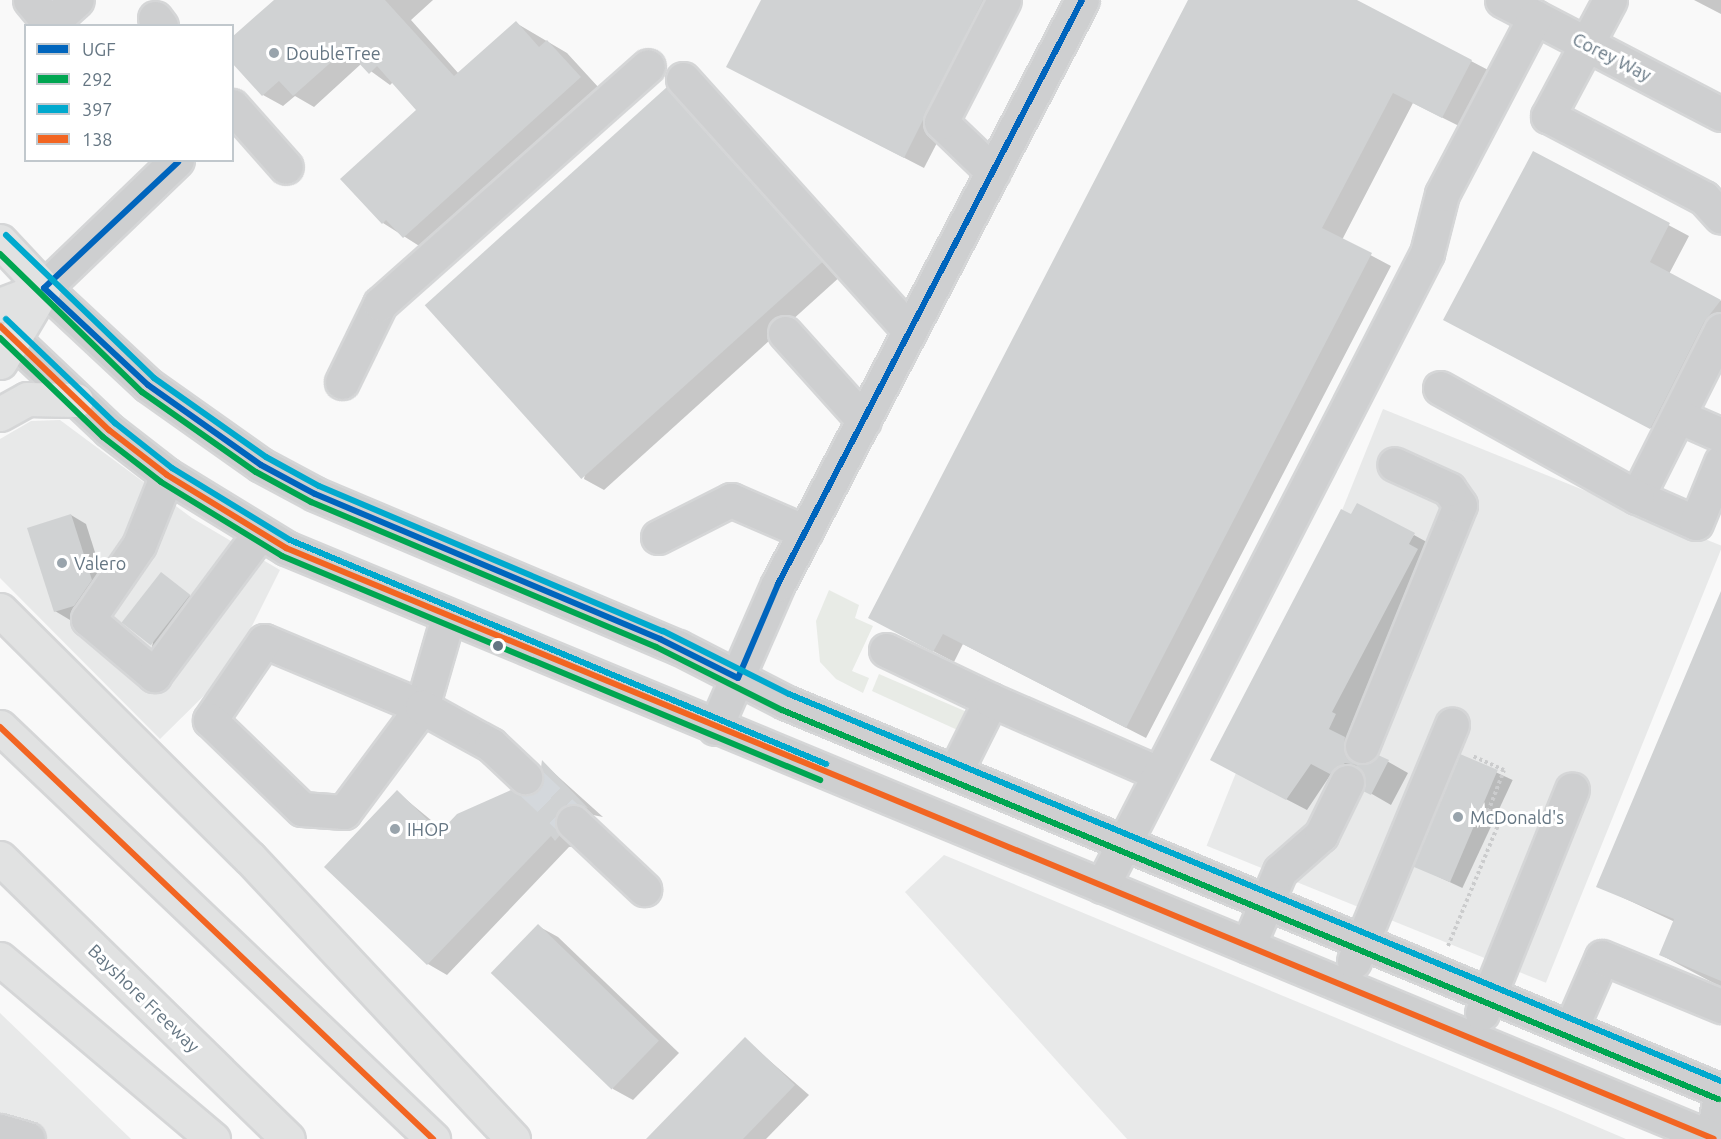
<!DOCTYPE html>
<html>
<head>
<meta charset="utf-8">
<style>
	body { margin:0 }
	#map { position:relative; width:1721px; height:1139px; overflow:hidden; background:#f9f9f9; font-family:Ubuntu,sans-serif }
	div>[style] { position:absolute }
	.built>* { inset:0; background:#e8e9e9; transform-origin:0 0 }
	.green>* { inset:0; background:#e8ebe6 }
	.shadow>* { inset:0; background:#0003; transform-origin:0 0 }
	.building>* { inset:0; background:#d0d2d3; transform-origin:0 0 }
	.minor-tunnel>* { height:33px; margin-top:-16.5px; transform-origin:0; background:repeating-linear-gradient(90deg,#d4d8dc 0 33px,transparent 0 49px) }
	.path>* { height:4px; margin-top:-2px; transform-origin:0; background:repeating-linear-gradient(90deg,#cbcccd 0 3px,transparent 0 6px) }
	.roads { filter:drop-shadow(2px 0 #d5d6d7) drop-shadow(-2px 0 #d5d6d7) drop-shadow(0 2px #d5d6d7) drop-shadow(0 -2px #d5d6d7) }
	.minor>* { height:33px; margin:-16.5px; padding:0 16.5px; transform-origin:16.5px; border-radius:16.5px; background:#cecfd0 }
	.major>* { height:33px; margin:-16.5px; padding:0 16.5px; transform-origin:16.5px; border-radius:16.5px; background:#e1e2e2 }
	.highway>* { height:33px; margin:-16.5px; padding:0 16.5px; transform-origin:16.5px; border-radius:16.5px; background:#e1e2e2 }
	.bus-1>* { height:6px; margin:-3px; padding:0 3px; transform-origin:3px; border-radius:3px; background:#0065bd }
	.bus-2>* { height:6px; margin:-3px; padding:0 3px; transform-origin:3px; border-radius:3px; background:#00a651 }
	.bus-3>* { height:6px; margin:-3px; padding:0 3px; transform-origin:3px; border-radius:3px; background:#00a9ce }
	.bus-4>* { height:6px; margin:-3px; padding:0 3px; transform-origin:3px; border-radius:3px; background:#f26522 }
	.dots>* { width:16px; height:16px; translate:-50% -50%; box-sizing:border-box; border:3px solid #fff; border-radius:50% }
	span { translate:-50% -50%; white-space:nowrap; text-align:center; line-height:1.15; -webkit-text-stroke:6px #fff; paint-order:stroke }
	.poi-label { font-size:18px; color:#657683 }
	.left { translate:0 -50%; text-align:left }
	.street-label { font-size:18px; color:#657683 }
	.legend { position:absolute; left:24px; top:24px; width:210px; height:138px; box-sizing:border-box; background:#fff; border:2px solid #c1c8cd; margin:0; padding:8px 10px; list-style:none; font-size:18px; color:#657683 }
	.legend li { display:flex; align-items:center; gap:12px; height:30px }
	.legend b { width:30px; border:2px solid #c1c8cd }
</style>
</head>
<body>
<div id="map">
	<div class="built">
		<i style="left:1383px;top:409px;width:366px;height:471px;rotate:22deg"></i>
		<i style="clip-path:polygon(60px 420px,192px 518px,280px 570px,230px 670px,160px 739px,0 578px,0 439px,31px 421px)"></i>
		<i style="clip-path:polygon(944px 855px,1558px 1110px,1626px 1139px,1127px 1139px,905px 892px)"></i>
		<i style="clip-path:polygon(0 1013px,131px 1139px,0 1139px)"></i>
	</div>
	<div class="green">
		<i style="clip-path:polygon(829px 590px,859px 605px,855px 618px,873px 626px,852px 671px,869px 678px,863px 693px,836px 679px,820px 662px,816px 621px)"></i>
		<i style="clip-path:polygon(879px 674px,967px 712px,964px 733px,872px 691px)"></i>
	</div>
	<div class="shadow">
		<i style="clip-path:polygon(277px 0,433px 0,411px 20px,459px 74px,516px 23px,567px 53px,600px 89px,424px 249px,383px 223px,418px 110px,393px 82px,390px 85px,361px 64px,314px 107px,295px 96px,283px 106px,263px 95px)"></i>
		<i style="clip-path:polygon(763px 0,1011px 0,924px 168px,748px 77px)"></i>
		<i style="clip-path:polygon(1190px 0,1354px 0,1492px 72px,1463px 128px,1413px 103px,1342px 240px,1391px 266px,1146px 738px,963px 644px,954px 662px,889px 628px)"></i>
		<i style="clip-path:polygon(1694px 0,1721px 0,1721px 14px)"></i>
		<i style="clip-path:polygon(667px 89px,687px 101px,842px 275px,604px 490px,584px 479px)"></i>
		<i style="clip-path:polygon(1533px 153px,1689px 236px,1669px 274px,1721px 301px,1721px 339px,1671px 439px,1465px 331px)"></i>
		<i style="clip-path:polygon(71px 515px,86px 524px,107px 590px,90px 614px,70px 620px,55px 611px)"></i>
		<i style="clip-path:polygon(1414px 535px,1434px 546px,1437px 562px,1351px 725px,1366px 766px,1378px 756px,1408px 773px,1391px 805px,1365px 790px,1365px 776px,1351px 784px,1331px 774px,1307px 810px,1232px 771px)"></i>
		<i style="clip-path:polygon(166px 577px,194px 599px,156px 649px,152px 647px)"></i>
		<i style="clip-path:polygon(1721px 594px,1721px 987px,1661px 955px,1675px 922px,1598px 886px)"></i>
		<i style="left:1461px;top:756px;width:57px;height:119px;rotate:25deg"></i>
		<i style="clip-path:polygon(543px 763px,603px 817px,588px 814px,578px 846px,569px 847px,447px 975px,428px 964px,326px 867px,397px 792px,443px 830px,540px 791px)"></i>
		<i style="clip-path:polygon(538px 926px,558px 937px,679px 1053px,633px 1100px,613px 1089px)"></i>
		<i style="clip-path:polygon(745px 1039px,809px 1095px,766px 1139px,665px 1139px)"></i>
	</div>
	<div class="building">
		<i style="clip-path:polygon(274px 0,385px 0,454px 76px,516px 21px,539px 47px,547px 40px,581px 77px,403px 238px,386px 220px,382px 224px,340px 179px,416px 110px,377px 66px,369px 74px,346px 49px,293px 96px,279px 81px,262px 96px,232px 63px,232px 37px)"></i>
		<i style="clip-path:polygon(761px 0,983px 0,904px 158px,726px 67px)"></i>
		<i style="clip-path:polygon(1188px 0,1357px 0,1472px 60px,1442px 118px,1393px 93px,1322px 228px,1372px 253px,1126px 728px,943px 634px,933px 652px,868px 618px)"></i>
		<i style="left:667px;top:87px;width:234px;height:326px;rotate:48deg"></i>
		<i style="clip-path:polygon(1533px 151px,1670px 223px,1650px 262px,1721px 300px,1704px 322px,1650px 429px,1443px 320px)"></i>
		<i style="clip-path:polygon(1357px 503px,1415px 533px,1409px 544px,1418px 549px,1332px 712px,1336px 714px,1329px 729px,1345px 737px,1344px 749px,1354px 763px,1365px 764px,1378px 755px,1389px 760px,1371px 795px,1363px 791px,1366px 780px,1356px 765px,1345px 763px,1330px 774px,1311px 764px,1286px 800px,1210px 760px,1341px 509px,1351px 514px)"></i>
		<i style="clip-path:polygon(71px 514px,92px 580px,74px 606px,54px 612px,27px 528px)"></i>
		<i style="left:161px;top:572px;width:37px;height:64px;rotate:38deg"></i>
		<i style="clip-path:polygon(1721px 591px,1721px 981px,1659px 955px,1674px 919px,1596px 887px)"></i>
		<i style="left:1460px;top:754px;width:41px;height:122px;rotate:23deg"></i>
		<i style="clip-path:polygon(542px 760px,588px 808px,568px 804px,560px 809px,555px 818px,560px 835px,555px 841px,551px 836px,427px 965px,324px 867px,397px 790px,440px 832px,457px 814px,511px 790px,521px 795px,538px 790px)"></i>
		<i style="left:538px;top:924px;width:168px;height:68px;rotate:44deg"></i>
		<i style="clip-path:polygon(745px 1037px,795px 1085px,743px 1139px,646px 1139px)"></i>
	</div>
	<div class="minor-tunnel">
		<i style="left:525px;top:777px;width:66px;rotate:43.2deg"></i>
	</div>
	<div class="path">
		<i style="left:1448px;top:946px;width:133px;rotate:-67.5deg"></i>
		<i style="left:1499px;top:823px;width:14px;rotate:-155deg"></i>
		<i style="left:1486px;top:817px;width:50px;rotate:-69deg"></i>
		<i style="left:1504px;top:770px;width:35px;rotate:-156deg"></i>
	</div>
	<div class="roads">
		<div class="minor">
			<i style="left:30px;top:0;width:34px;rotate:50deg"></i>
			<i style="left:1502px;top:0;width:247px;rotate:27.5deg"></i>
			<i style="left:1610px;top:0;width:132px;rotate:118.1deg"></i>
			<i style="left:1548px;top:116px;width:176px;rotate:27.7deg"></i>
			<i style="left:1704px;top:198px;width:25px;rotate:48deg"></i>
			<i style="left:155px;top:18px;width:10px;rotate:53deg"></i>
			<i style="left:50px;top:24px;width:36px;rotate:-42deg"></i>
			<i style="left:683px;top:79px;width:339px;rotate:48deg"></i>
			<i style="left:232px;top:106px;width:81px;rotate:48.5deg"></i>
			<i style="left:177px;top:160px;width:185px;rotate:136.1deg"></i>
			<i style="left:44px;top:288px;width:142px;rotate:43deg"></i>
			<i style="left:148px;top:385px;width:138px;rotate:35.3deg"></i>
			<i style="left:261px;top:465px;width:61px;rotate:28.2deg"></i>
			<i style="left:315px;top:494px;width:394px;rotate:22.9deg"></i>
			<i style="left:678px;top:647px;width:120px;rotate:27.2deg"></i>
			<i style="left:785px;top:702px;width:1014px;rotate:22.57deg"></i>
			<i style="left:1721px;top:1091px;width:49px;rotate:100.6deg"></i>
			<i style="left:993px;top:172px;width:72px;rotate:-136.1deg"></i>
			<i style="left:941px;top:122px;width:137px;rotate:-62.7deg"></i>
			<i style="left:1721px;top:330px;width:187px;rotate:116.7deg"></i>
			<i style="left:1637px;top:497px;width:64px;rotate:23.8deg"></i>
			<i style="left:1696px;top:523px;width:66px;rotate:-67.7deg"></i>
			<i style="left:785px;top:333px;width:118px;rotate:48.1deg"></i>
			<i style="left:15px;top:341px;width:129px;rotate:43.4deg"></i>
			<i style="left:109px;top:430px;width:73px;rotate:37.8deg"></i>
			<i style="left:167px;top:475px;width:140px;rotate:31.5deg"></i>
			<i style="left:286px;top:548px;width:1545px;rotate:22.48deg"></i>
			<i style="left:342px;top:382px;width:87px;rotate:-64deg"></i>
			<i style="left:380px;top:304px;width:358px;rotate:-41.6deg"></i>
			<i style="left:1440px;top:388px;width:225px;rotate:29deg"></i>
			<i style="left:1678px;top:416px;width:47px;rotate:23.8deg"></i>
			<i style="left:167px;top:475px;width:75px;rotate:111.8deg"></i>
			<i style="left:139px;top:545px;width:90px;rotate:124.6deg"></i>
			<i style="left:88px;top:619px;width:87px;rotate:40.3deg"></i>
			<i style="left:154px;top:675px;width:177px;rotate:-53.3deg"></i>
			<i style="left:658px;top:537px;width:82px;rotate:-26.9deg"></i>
			<i style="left:731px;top:500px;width:81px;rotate:23.4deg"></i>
			<i style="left:448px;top:617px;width:94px;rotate:106.1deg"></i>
			<i style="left:422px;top:707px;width:171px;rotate:-157.3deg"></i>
			<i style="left:264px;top:641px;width:96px;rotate:124.4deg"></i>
			<i style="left:210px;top:720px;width:128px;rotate:44.1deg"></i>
			<i style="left:302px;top:809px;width:42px;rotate:4.1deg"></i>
			<i style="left:344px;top:812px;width:131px;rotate:-53.4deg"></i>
			<i style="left:422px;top:707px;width:79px;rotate:28.8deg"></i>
			<i style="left:491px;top:745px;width:47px;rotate:43.3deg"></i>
			<i style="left:886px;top:650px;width:116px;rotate:25.5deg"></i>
			<i style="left:991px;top:700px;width:80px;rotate:116.6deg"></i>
			<i style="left:991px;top:700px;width:180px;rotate:23.6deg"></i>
			<i style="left:715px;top:728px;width:157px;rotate:-66.4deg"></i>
			<i style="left:778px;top:584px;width:658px;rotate:-62.5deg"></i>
			<i style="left:1362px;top:746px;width:260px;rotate:-67.9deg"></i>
			<i style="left:1460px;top:505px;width:19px;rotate:-125deg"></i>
			<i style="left:1449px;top:489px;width:60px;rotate:-155.6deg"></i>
			<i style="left:573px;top:822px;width:98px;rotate:43.3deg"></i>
			<i style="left:1102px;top:886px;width:712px;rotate:-62.82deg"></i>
			<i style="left:1427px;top:253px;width:61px;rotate:-75.7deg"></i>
			<i style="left:1442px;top:194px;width:200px;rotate:-62.3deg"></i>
			<i style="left:1248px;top:946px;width:82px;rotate:-66.9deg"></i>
			<i style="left:1280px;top:871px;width:55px;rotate:-41.3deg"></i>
			<i style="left:1321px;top:835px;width:59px;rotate:-63.9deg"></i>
			<i style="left:1354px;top:961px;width:256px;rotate:-67.5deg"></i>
			<i style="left:1482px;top:1013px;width:241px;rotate:-68.1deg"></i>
			<i style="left:1571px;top:1028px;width:77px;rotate:-66.4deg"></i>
			<i style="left:1602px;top:957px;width:129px;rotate:22.4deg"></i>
			<i style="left:0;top:1131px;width:29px;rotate:16deg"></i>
		</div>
		<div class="major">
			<i style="left:0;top:241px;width:64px;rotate:46.9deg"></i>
		</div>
		<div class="highway">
			<i style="left:0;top:305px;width:47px;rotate:-21.1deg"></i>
			<i style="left:0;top:362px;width:86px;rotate:-59.3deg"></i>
			<i style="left:0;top:414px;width:31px;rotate:-29deg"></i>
			<i style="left:27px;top:399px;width:49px;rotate:1.2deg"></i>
			<i style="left:0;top:610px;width:352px;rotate:44.8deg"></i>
			<i style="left:250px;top:858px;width:385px;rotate:46.9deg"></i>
			<i style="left:0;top:727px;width:598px;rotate:43.58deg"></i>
			<i style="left:0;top:858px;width:402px;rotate:44.3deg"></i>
			<i style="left:0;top:959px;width:279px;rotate:40.2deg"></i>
		</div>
	</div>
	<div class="bus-1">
		<i style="left:44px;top:288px;width:142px;rotate:43deg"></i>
		<i style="left:148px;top:385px;width:138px;rotate:35.3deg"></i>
		<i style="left:261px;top:465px;width:61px;rotate:28.2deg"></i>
		<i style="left:315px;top:494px;width:374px;rotate:22.8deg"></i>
		<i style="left:660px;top:639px;width:87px;rotate:26.6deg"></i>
		<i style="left:44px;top:288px;width:184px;rotate:-43.2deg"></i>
		<i style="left:738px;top:678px;width:102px;rotate:-66.9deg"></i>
		<i style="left:778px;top:584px;width:658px;rotate:-62.5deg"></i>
	</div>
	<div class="bus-2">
		<i style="left:0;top:254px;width:198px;rotate:44.2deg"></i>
		<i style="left:142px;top:392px;width:139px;rotate:35.1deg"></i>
		<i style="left:256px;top:472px;width:63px;rotate:28.6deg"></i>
		<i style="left:311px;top:502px;width:374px;rotate:22.8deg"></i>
		<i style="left:656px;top:647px;width:141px;rotate:26.6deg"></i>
		<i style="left:782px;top:710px;width:1014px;rotate:22.57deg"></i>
		<i style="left:0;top:338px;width:143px;rotate:43.9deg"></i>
		<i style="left:103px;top:437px;width:73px;rotate:37.8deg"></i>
		<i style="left:161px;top:482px;width:142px;rotate:31.4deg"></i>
		<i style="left:282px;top:556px;width:583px;rotate:22.6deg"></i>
	</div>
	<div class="bus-3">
		<i style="left:6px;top:235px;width:206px;rotate:44deg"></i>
		<i style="left:154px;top:378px;width:137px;rotate:35.2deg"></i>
		<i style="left:266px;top:457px;width:60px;rotate:28.7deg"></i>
		<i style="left:319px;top:486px;width:373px;rotate:22.9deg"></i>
		<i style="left:663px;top:631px;width:141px;rotate:26.6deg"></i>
		<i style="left:789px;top:694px;width:1009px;rotate:22.55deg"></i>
		<i style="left:6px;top:319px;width:151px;rotate:43.7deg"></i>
		<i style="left:115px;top:423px;width:73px;rotate:38.3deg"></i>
		<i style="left:172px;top:468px;width:138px;rotate:31.4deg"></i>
		<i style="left:290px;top:540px;width:581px;rotate:22.68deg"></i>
	</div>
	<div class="bus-4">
		<i style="left:0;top:326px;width:151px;rotate:43.7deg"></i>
		<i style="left:109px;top:430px;width:73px;rotate:37.8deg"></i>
		<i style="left:167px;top:475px;width:140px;rotate:31.5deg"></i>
		<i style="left:286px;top:548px;width:1545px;rotate:22.48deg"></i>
		<i style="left:0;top:727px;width:598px;rotate:43.58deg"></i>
	</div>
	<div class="dots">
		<i style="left:274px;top:53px;background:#99a4ac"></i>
		<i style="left:62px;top:563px;background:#99a4ac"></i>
		<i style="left:498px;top:646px;background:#657683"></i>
		<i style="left:1458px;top:817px;background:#99a4ac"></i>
		<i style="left:395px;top:829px;background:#99a4ac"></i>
	</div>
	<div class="poi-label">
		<span class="left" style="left:286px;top:53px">DoubleTree</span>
		<span class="left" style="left:74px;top:563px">Valero</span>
		<span class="left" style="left:1470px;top:817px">McDonald's</span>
		<span class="left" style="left:407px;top:829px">IHOP</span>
	</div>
	<div class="street-label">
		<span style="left:1612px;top:57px;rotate:27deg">Corey Way</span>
		<span style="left:144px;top:998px;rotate:44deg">Bayshore Freeway</span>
	</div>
	<ul class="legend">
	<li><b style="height:8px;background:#0065bd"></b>UGF</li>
	<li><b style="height:8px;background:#00a651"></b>292</li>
	<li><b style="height:8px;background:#00a9ce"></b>397</li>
	<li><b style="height:8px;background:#f26522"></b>138</li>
	</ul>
</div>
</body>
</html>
